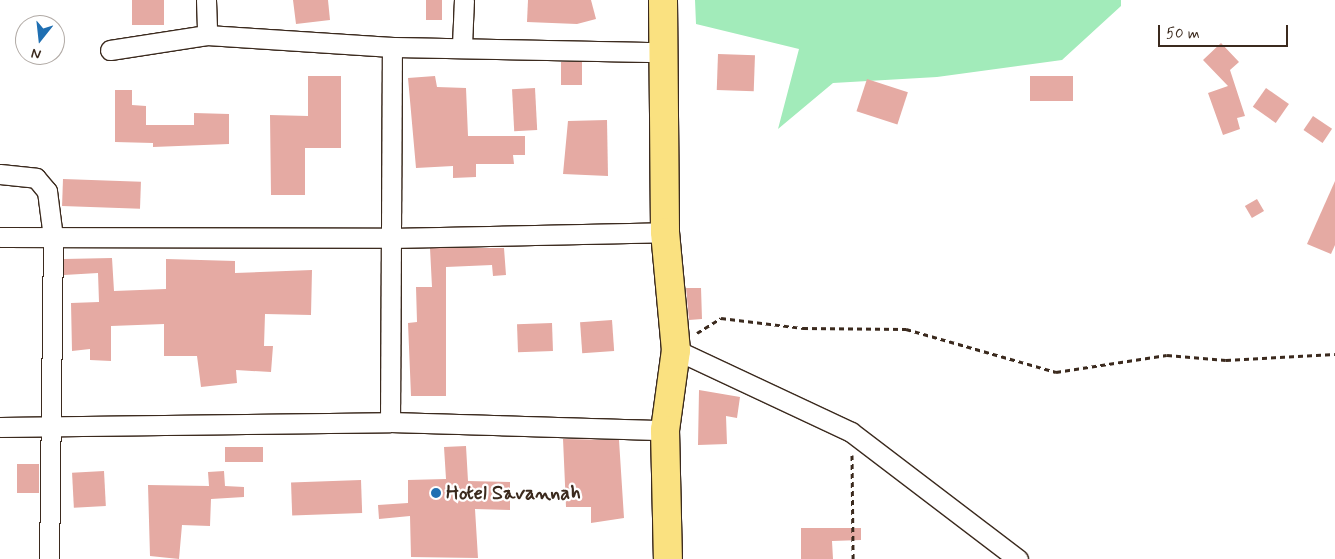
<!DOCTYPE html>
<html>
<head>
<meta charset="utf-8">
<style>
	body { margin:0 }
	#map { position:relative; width:1335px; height:559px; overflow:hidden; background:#fff; font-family:Mynerve,sans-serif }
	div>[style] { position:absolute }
	.green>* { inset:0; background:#a2ebba }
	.building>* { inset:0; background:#e5aaa3; transform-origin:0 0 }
	.path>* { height:3px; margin-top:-1.5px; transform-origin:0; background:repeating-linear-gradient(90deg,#3b2a1e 0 5px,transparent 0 9px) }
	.roads { filter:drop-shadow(1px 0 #3b2a1e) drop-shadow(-1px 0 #3b2a1e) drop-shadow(0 1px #3b2a1e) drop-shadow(0 -1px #3b2a1e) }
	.minor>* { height:19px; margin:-9.5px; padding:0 9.5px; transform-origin:9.5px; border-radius:9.5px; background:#fff }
	.trunk>* { height:28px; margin:-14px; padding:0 14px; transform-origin:14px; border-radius:14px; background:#fae180 }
	.dots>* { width:14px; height:14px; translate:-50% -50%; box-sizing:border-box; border:2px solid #fff; border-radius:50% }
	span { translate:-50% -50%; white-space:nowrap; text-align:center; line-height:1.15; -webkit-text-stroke:4.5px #fff; paint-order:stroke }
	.poi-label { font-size:20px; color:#3b2a1e; font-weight:700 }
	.left { translate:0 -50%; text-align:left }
	.north { position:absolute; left:15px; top:15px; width:50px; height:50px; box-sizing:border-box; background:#fff; border:1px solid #b1aaa5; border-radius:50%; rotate:196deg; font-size:14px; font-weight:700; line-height:20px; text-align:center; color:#3b2a1e }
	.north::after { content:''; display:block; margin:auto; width:18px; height:22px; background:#1f6fb2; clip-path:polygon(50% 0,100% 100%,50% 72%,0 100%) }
	.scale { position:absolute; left:1158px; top:25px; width:130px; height:22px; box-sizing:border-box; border:2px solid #3b2a1e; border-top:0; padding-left:6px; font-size:15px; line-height:18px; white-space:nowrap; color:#3b2a1e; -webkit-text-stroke:4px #fff; paint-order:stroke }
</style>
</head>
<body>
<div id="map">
	<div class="green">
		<i style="clip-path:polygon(695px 0,1121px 0,1121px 6px,1062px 60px,937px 77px,833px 83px,778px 129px,799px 49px,696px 24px)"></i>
	</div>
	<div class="building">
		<i style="left:132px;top:0;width:32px;height:25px"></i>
		<i style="clip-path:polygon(293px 0,328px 0,330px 20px,296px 24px)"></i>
		<i style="left:426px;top:0;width:16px;height:20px"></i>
		<i style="clip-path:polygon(528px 0,591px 0,596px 19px,577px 24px,527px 22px)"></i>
		<i style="clip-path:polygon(1221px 43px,1239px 62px,1230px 70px,1245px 116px,1237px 118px,1240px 129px,1223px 135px,1208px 93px,1228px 86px,1203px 60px)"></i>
		<i style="left:718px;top:54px;width:37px;height:36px;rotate:2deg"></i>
		<i style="left:561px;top:62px;width:21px;height:23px"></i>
		<i style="clip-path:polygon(308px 76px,341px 76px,341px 148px,305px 148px,305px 195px,271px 195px,270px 115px,308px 116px)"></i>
		<i style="clip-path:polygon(435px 76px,437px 87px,466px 88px,468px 136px,525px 136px,525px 155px,513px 155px,514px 164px,476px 164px,476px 177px,453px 178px,453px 166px,416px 168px,408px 78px)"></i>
		<i style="left:1030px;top:76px;width:43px;height:25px"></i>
		<i style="left:867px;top:79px;width:43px;height:34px;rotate:18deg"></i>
		<i style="left:535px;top:88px;width:42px;height:23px;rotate:87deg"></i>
		<i style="left:1266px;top:88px;width:28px;height:23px;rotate:35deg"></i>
		<i style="clip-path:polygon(115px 90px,132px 90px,132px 105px,146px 106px,146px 125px,194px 125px,194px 113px,229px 114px,229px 144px,153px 147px,153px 143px,115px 142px)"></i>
		<i style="left:1313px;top:116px;width:23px;height:17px;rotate:34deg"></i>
		<i style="clip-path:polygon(607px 120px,608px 176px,563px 174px,568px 121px)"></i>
		<i style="left:63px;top:179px;width:78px;height:27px;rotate:2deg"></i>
		<i style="clip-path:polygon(1335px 181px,1335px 245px,1331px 254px,1307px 244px)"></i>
		<i style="left:1257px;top:199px;width:14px;height:14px;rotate:60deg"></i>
		<i style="clip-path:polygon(430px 248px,504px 248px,506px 275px,493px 276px,492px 265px,446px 267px,446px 396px,411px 396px,408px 323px,417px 322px,416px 287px,432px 287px)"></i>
		<i style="clip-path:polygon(112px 258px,114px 291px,166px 289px,166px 259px,235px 261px,235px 273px,312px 270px,311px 315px,265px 314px,264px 346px,273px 346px,271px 372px,236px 370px,237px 383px,201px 387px,197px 356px,164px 356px,164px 324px,111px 326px,111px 361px,90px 360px,90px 349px,72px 351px,71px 303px,99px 302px,98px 273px,64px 275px,64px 259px)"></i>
		<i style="clip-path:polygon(686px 288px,701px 288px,702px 319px,689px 320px)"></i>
		<i style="left:612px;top:320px;width:31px;height:32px;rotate:86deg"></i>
		<i style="left:552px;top:323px;width:28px;height:35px;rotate:88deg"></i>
		<i style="clip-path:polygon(699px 390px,740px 397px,737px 418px,726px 416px,727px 444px,698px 445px)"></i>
		<i style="clip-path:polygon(563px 439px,619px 440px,624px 518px,591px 523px,591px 507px,566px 507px)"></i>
		<i style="clip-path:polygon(466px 446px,468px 481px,510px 482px,510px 510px,475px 509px,478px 558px,411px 557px,410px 516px,379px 519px,378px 505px,408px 503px,408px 480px,446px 479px,444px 447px)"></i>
		<i style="left:263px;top:447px;width:15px;height:38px;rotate:90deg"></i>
		<i style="left:39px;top:464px;width:29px;height:22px;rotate:90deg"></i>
		<i style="left:104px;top:471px;width:35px;height:32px;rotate:87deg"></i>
		<i style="clip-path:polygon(224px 471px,225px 486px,244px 487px,244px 497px,211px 499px,210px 526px,182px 525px,179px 559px,150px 556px,148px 485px,209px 486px,208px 472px)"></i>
		<i style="left:361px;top:480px;width:33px;height:70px;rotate:88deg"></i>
		<i style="clip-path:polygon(801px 528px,861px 528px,861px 540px,832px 541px,833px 559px,801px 559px)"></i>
	</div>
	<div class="path">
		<i style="left:697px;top:333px;width:28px;rotate:-32deg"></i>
		<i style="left:721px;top:318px;width:83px;rotate:7deg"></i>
		<i style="left:803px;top:328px;width:103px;rotate:0.6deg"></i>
		<i style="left:906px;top:329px;width:156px;rotate:16deg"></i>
		<i style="left:1056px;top:372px;width:112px;rotate:-8.7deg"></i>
		<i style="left:1167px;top:355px;width:59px;rotate:4.8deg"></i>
		<i style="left:1226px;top:360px;width:109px;rotate:-3.2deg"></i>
		<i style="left:852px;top:455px;width:104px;rotate:89.4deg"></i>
	</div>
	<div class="roads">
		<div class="minor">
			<i style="left:206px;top:0;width:35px;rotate:88deg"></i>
			<i style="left:462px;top:45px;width:45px;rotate:-87.5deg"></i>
			<i style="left:110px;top:50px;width:98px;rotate:-8.8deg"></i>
			<i style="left:207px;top:35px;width:185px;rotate:3.7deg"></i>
			<i style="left:392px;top:47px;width:272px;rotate:1.1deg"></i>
			<i style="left:0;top:174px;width:36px;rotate:6deg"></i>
			<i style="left:36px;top:178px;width:17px;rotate:50deg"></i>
			<i style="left:47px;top:191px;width:46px;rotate:82.6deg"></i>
			<i style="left:53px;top:237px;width:322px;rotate:90.7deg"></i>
			<i style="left:0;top:237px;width:390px;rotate:0.1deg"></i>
			<i style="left:390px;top:238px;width:275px;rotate:-1.2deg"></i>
			<i style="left:676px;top:350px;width:193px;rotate:25.1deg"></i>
			<i style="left:851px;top:432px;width:210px;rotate:37.3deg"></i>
			<i style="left:390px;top:422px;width:375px;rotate:-89.7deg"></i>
			<i style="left:0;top:427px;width:390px;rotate:-0.7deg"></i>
			<i style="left:390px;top:422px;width:275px;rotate:1.7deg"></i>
		</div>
		<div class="trunk">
			<i style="left:663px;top:0;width:232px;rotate:89.5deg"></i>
			<i style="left:665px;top:232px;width:119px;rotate:84.7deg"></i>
			<i style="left:676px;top:350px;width:81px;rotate:97.8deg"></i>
			<i style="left:665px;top:430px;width:129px;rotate:88.7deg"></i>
		</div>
	</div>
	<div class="dots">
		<i style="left:436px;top:493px;background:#1f6fb2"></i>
	</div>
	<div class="poi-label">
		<span class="left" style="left:446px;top:493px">Hotel Savannah</span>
	</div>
	<div class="north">N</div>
	<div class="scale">50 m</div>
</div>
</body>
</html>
